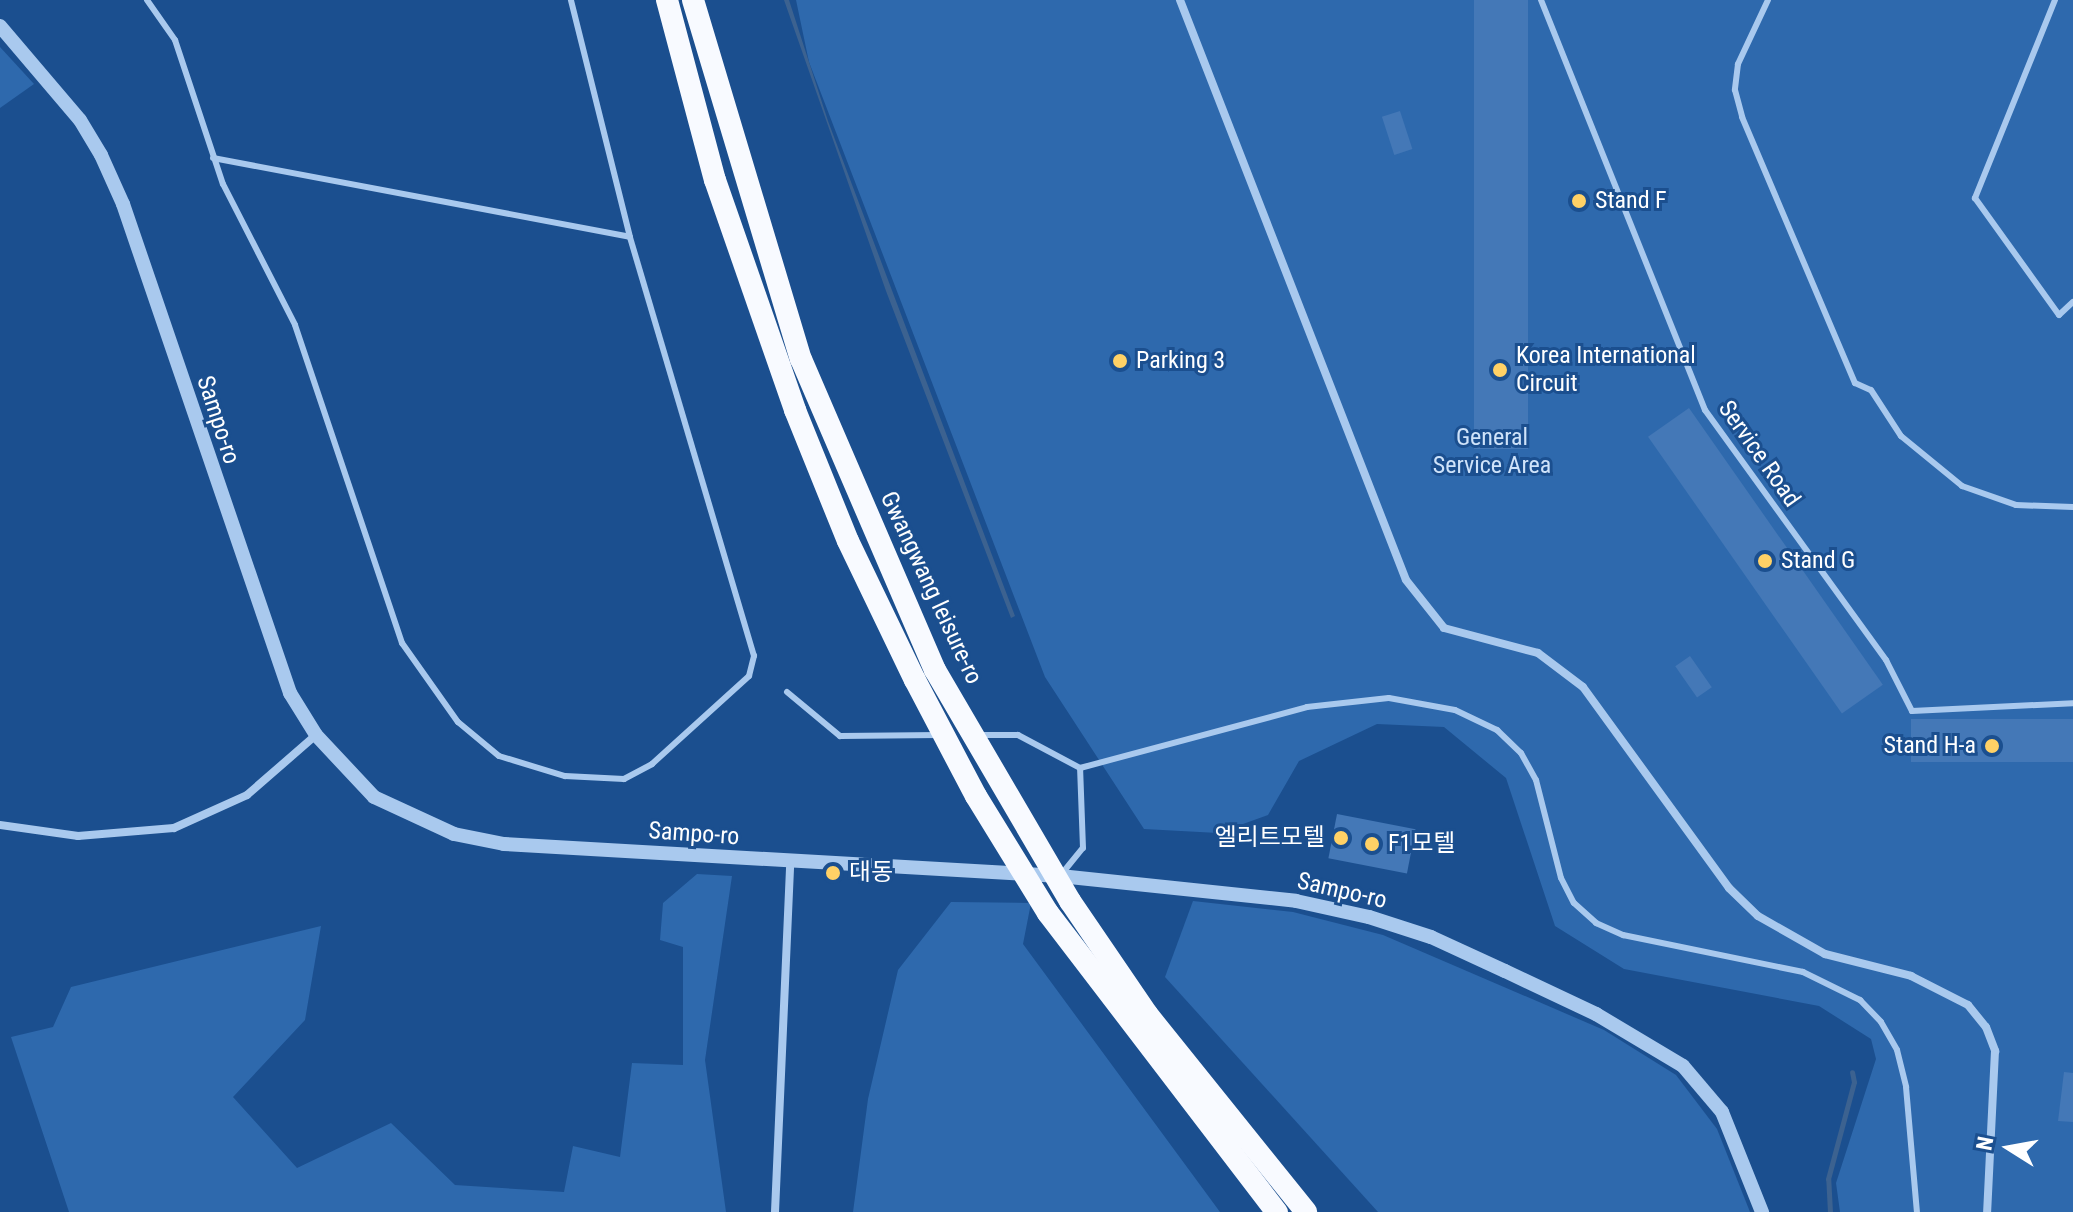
<!DOCTYPE html>
<html>
<head>
<meta charset="utf-8">
<style>
	body { margin:0 }
	#map { position:relative; width:2073px; height:1212px; overflow:hidden; background:#1b4f8f; font-family:"Roboto Condensed","Noto Sans KR",sans-serif }
	div>[style] { position:absolute }
	.green>* { inset:0; background:#2e69ad }
	.water>* { inset:0; background:#3c6290 }
	.stream>* { height:5px; margin:-2.5px; padding:0 2.5px; transform-origin:2.5px; border-radius:2.5px; background:#3c6290 }
	.building>* { inset:0; background:#4478b7; transform-origin:0 0 }
	.service>* { height:6px; margin:-3px; padding:0 3px; transform-origin:3px; border-radius:3px; background:#a9c9ee }
	.minor>* { height:8px; margin:-4px; padding:0 4px; transform-origin:4px; border-radius:4px; background:#a9c9ee }
	.tertiary>* { height:14px; margin:-7px; padding:0 7px; transform-origin:7px; border-radius:7px; background:#a9c9ee }
	.trunk>* { height:22px; margin:-11px; padding:0 11px; transform-origin:11px; border-radius:11px; background:#f8faff }
	.trunk-bridge>* { height:22px; margin:-11px; padding:0 11px; transform-origin:11px; border-radius:11px; background:#f8faff }
	.dots>* { width:22px; height:22px; translate:-50% -50%; box-sizing:border-box; border:4px solid #1b4f8f; border-radius:50% }
	span { translate:-50% -50%; white-space:nowrap; text-align:center; line-height:1.15; -webkit-text-stroke:6px #1b4f8f; paint-order:stroke }
	.poi-label { font-size:24px; color:#fff }
	.left { translate:0 -50%; text-align:left }
	.right { translate:-100% -50%; text-align:right }
	.street-label { font-size:24px; color:#fff }
	.park-label { font-size:24px; color:#cfe3fa }
	.north { position:absolute; left:1969px; top:1108px; width:80px; height:80px; -webkit-text-stroke:6px #1b4f8f; paint-order:stroke; rotate:281deg; font-size:22px; font-weight:700; line-height:32px; text-align:center; color:#fff }
	.north::after { content:''; display:block; margin:auto; width:28px; height:36px; background:#fff; clip-path:polygon(50% 0,100% 100%,50% 72%,0 100%) }
</style>
</head>
<body>
<div id="map">
	<div class="green">
		<i style="clip-path:polygon(796px 0,2073px 0,2073px 1212px,1840px 1212px,1836px 1183px,1876px 1059px,1871px 1039px,1819px 1006px,1624px 969px,1555px 926px,1506px 778px,1444px 727px,1377px 724px,1299px 761px,1268px 815px,1218px 833px,1144px 829px,1045px 677px,809px 62px)"></i>
		<i style="clip-path:polygon(0 47px,34px 84px,0 108px)"></i>
		<i style="clip-path:polygon(697px 874px,732px 876px,705px 1060px,726px 1212px,69px 1212px,11px 1037px,53px 1027px,71px 987px,321px 926px,305px 1020px,233px 1097px,297px 1168px,391px 1123px,455px 1185px,564px 1192px,573px 1146px,620px 1157px,632px 1063px,683px 1065px,683px 947px,660px 940px,663px 903px)"></i>
		<i style="clip-path:polygon(1193px 901px,1293px 912px,1383px 935px,1604px 1030px,1676px 1075px,1717px 1129px,1750px 1212px,1378px 1212px,1165px 977px)"></i>
		<i style="clip-path:polygon(951px 902px,1031px 903px,1023px 944px,1220px 1212px,853px 1212px,868px 1099px,898px 970px)"></i>
	</div>
	<div class="water">
		<i style="clip-path:polygon(784px 0,789px 0,828px 121px,1015px 616px,1011px 618px,886px 291px)"></i>
	</div>
	<div class="stream">
		<i style="left:1830px;top:1212px;width:33px;rotate:-93deg"></i>
		<i style="left:1828px;top:1179px;width:100px;rotate:-75deg"></i>
		<i style="left:1854px;top:1082px;width:10px;rotate:-101deg"></i>
	</div>
	<div class="building">
		<i style="left:1474px;top:0;width:54px;height:449px"></i>
		<i style="left:1400px;top:111px;width:40px;height:19px;rotate:72deg"></i>
		<i style="left:1689px;top:408px;width:338px;height:50px;rotate:55deg"></i>
		<i style="left:1690px;top:656px;width:38px;height:18px;rotate:55deg"></i>
		<i style="left:2073px;top:719px;width:43px;height:162px;rotate:90deg"></i>
		<i style="left:1337px;top:814px;width:80px;height:45px;rotate:11deg"></i>
		<i style="clip-path:polygon(2064px 1072px,2073px 1073px,2073px 1122px,2058px 1121px)"></i>
	</div>
	<div class="service">
		<i style="left:147px;top:0;width:49px;rotate:55deg"></i>
		<i style="left:175px;top:40px;width:152px;rotate:71.6deg"></i>
		<i style="left:223px;top:184px;width:158px;rotate:62.9deg"></i>
		<i style="left:295px;top:325px;width:336px;rotate:71.4deg"></i>
		<i style="left:402px;top:643px;width:97px;rotate:54.7deg"></i>
		<i style="left:458px;top:722px;width:53px;rotate:39.7deg"></i>
		<i style="left:499px;top:756px;width:69px;rotate:16.9deg"></i>
		<i style="left:565px;top:776px;width:59px;rotate:2.9deg"></i>
		<i style="left:624px;top:779px;width:32px;rotate:-28deg"></i>
		<i style="left:652px;top:764px;width:131px;rotate:-42.2deg"></i>
		<i style="left:749px;top:676px;width:21px;rotate:-76deg"></i>
		<i style="left:754px;top:656px;width:437px;rotate:-106.5deg"></i>
		<i style="left:630px;top:237px;width:244px;rotate:-104deg"></i>
		<i style="left:1541px;top:0;width:442px;rotate:68.2deg"></i>
		<i style="left:1705px;top:410px;width:309px;rotate:54.1deg"></i>
		<i style="left:1886px;top:660px;width:57px;rotate:63deg"></i>
		<i style="left:1912px;top:711px;width:161px;rotate:-2.8deg"></i>
		<i style="left:1768px;top:0;width:71px;rotate:115.1deg"></i>
		<i style="left:1738px;top:64px;width:26px;rotate:97deg"></i>
		<i style="left:1735px;top:90px;width:28px;rotate:75deg"></i>
		<i style="left:1742px;top:117px;width:289px;rotate:67deg"></i>
		<i style="left:1855px;top:383px;width:17px;rotate:24deg"></i>
		<i style="left:1871px;top:390px;width:55px;rotate:56.9deg"></i>
		<i style="left:1901px;top:436px;width:79px;rotate:39.3deg"></i>
		<i style="left:1962px;top:486px;width:57px;rotate:19.4deg"></i>
		<i style="left:2016px;top:505px;width:57px;rotate:2deg"></i>
		<i style="left:2055px;top:0;width:214px;rotate:112deg"></i>
		<i style="left:1975px;top:198px;width:144px;rotate:54.3deg"></i>
		<i style="left:2059px;top:315px;width:19px;rotate:-43deg"></i>
		<i style="left:213px;top:158px;width:424px;rotate:10.7deg"></i>
		<i style="left:787px;top:692px;width:69px;rotate:39.7deg"></i>
		<i style="left:840px;top:736px;width:99px;rotate:-0.6deg"></i>
		<i style="left:978px;top:735px;width:40px"></i>
		<i style="left:1018px;top:735px;width:70px;rotate:28deg"></i>
		<i style="left:1080px;top:768px;width:235px;rotate:-15deg"></i>
		<i style="left:1307px;top:707px;width:82px;rotate:-6.3deg"></i>
		<i style="left:1389px;top:698px;width:67px;rotate:10.3deg"></i>
		<i style="left:1455px;top:710px;width:47px;rotate:25.5deg"></i>
		<i style="left:1497px;top:730px;width:33px;rotate:44deg"></i>
		<i style="left:1521px;top:753px;width:31px;rotate:61deg"></i>
		<i style="left:1536px;top:780px;width:101px;rotate:75.7deg"></i>
		<i style="left:1561px;top:878px;width:28px;rotate:63deg"></i>
		<i style="left:1574px;top:903px;width:30px;rotate:42deg"></i>
		<i style="left:1596px;top:923px;width:30px;rotate:24deg"></i>
		<i style="left:1623px;top:935px;width:184px;rotate:11.6deg"></i>
		<i style="left:1803px;top:972px;width:64px;rotate:26.2deg"></i>
		<i style="left:1860px;top:1000px;width:30px;rotate:46deg"></i>
		<i style="left:1881px;top:1022px;width:32px;rotate:60deg"></i>
		<i style="left:1897px;top:1050px;width:38px;rotate:76deg"></i>
		<i style="left:1906px;top:1087px;width:125px;rotate:85deg"></i>
		<i style="left:1060px;top:876px;width:36px;rotate:-51deg"></i>
		<i style="left:1083px;top:848px;width:80px;rotate:-92.1deg"></i>
	</div>
	<div class="minor">
		<i style="left:1180px;top:0;width:622px;rotate:68.71deg"></i>
		<i style="left:1406px;top:580px;width:61px;rotate:51.6deg"></i>
		<i style="left:1444px;top:628px;width:97px;rotate:14.9deg"></i>
		<i style="left:1538px;top:653px;width:56px;rotate:37.1deg"></i>
		<i style="left:1583px;top:687px;width:248px;rotate:54deg"></i>
		<i style="left:1729px;top:888px;width:40px;rotate:44deg"></i>
		<i style="left:1758px;top:916px;width:77px;rotate:29.6deg"></i>
		<i style="left:1825px;top:954px;width:89px;rotate:14.3deg"></i>
		<i style="left:1911px;top:976px;width:64px;rotate:27deg"></i>
		<i style="left:1968px;top:1005px;width:28px;rotate:51deg"></i>
		<i style="left:1986px;top:1027px;width:26px;rotate:69deg"></i>
		<i style="left:1995px;top:1051px;width:161px;rotate:92.8deg"></i>
		<i style="left:0;top:825px;width:79px;rotate:8deg"></i>
		<i style="left:78px;top:836px;width:96px;rotate:-4.8deg"></i>
		<i style="left:174px;top:828px;width:80px;rotate:-24.3deg"></i>
		<i style="left:247px;top:795px;width:91px;rotate:-41deg"></i>
		<i style="left:775px;top:1212px;width:349px;rotate:-87.5deg"></i>
	</div>
	<div class="tertiary">
		<i style="left:0;top:26px;width:123px;rotate:49.6deg"></i>
		<i style="left:80px;top:120px;width:41px;rotate:59deg"></i>
		<i style="left:101px;top:155px;width:54px;rotate:65.8deg"></i>
		<i style="left:123px;top:204px;width:517px;rotate:71.14deg"></i>
		<i style="left:290px;top:693px;width:49px;rotate:58.2deg"></i>
		<i style="left:316px;top:735px;width:85px;rotate:46.9deg"></i>
		<i style="left:374px;top:797px;width:88px;rotate:24.8deg"></i>
		<i style="left:454px;top:834px;width:51px;rotate:11.3deg"></i>
		<i style="left:504px;top:844px;width:557px;rotate:3.29deg"></i>
		<i style="left:1060px;top:876px;width:237px;rotate:6deg"></i>
		<i style="left:1296px;top:901px;width:75px;rotate:12.4deg"></i>
		<i style="left:1369px;top:917px;width:65px;rotate:17.9deg"></i>
		<i style="left:1431px;top:937px;width:81px;rotate:24.7deg"></i>
		<i style="left:1505px;top:971px;width:101px;rotate:25.3deg"></i>
		<i style="left:1596px;top:1014px;width:101px;rotate:30.9deg"></i>
		<i style="left:1683px;top:1066px;width:60px;rotate:49.7deg"></i>
		<i style="left:1722px;top:1112px;width:108px;rotate:68.2deg"></i>
	</div>
	<div class="trunk">
		<i style="left:667px;top:0;width:186px;rotate:75.1deg"></i>
		<i style="left:715px;top:180px;width:244px;rotate:70.8deg"></i>
		<i style="left:795px;top:410px;width:141px;rotate:68deg"></i>
		<i style="left:848px;top:541px;width:154px;rotate:64.3deg"></i>
		<i style="left:693px;top:0;width:375px;rotate:73.3deg"></i>
		<i style="left:801px;top:359px;width:339px;rotate:66.7deg"></i>
		<i style="left:1070px;top:901px;width:137px;rotate:55.7deg"></i>
		<i style="left:1147px;top:1014px;width:254px;rotate:51.2deg"></i>
		<i style="left:1048px;top:913px;width:377px;rotate:52.6deg"></i>
	</div>
	<div class="trunk-bridge">
		<i style="left:935px;top:670px;width:268px;rotate:59.7deg"></i>
		<i style="left:915px;top:680px;width:131px;rotate:62.3deg"></i>
		<i style="left:976px;top:796px;width:137px;rotate:58.4deg"></i>
	</div>
	<div class="dots">
		<i style="left:1579px;top:201px;background:#ffd166"></i>
		<i style="left:1120px;top:361px;background:#ffd166"></i>
		<i style="left:1500px;top:370px;background:#ffd166"></i>
		<i style="left:1765px;top:561px;background:#ffd166"></i>
		<i style="left:1992px;top:746px;background:#ffd166"></i>
		<i style="left:1341px;top:838px;background:#ffd166"></i>
		<i style="left:1372px;top:844px;background:#ffd166"></i>
		<i style="left:833px;top:873px;background:#ffd166"></i>
	</div>
	<div class="poi-label">
		<span class="left" style="left:1595px;top:201px">Stand F</span>
		<span class="left" style="left:1516px;top:370px">Korea International<br>Circuit</span>
		<span class="left" style="left:1136px;top:361px">Parking 3</span>
		<span class="left" style="left:1781px;top:561px">Stand G</span>
		<span class="right" style="left:1976px;top:746px">Stand H-a</span>
		<span class="right" style="left:1325px;top:838px">엘리트모텔</span>
		<span class="left" style="left:1388px;top:844px">F1모텔</span>
		<span class="left" style="left:849px;top:873px">대동</span>
	</div>
	<div class="street-label">
		<span style="left:218px;top:420px;rotate:72deg">Sampo-ro</span>
		<span style="left:1759px;top:454px;rotate:55deg">Service Road</span>
		<span style="left:931px;top:588px;rotate:65deg">Gwangwang leisure-ro</span>
		<span style="left:694px;top:834px;rotate:4deg">Sampo-ro</span>
		<span style="left:1342px;top:891px;rotate:13deg">Sampo-ro</span>
	</div>
	<div class="park-label">
		<span style="left:1492px;top:452px">General<br>Service Area</span>
	</div>
	<div class="north">N</div>
</div>
</body>
</html>
